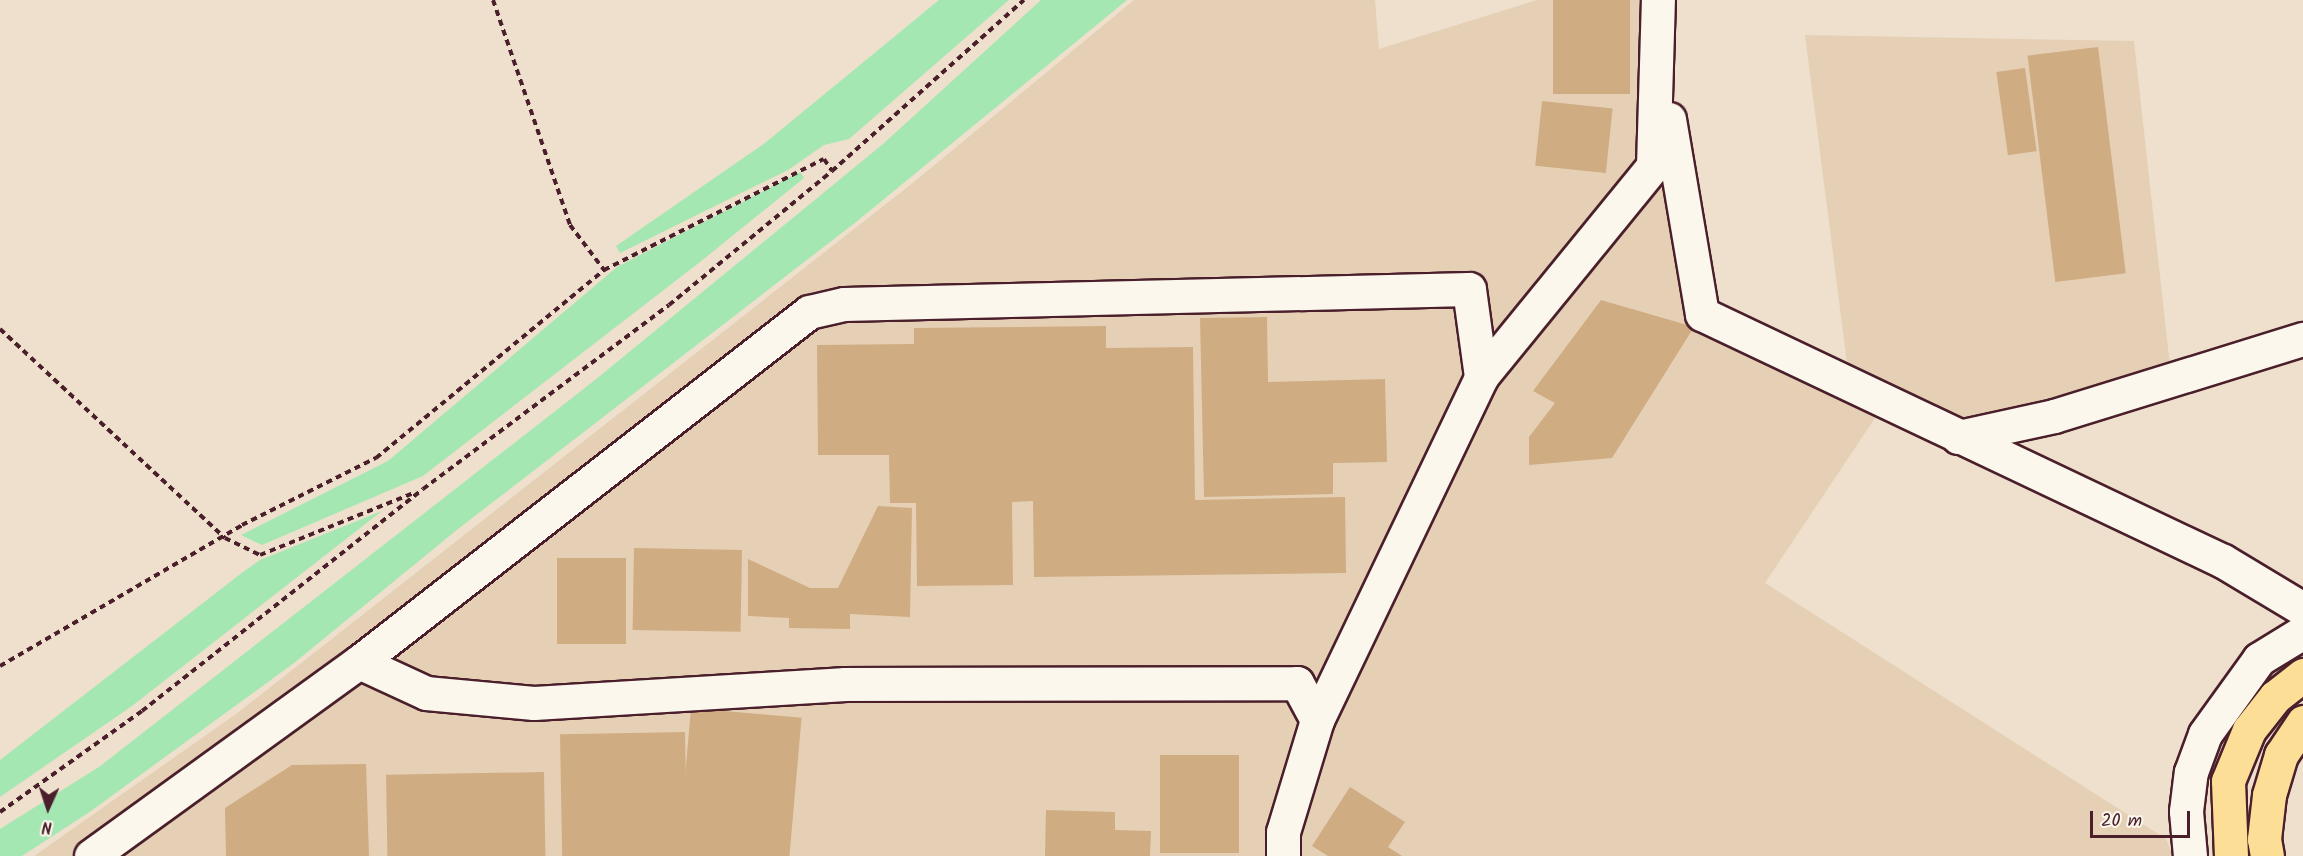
<!DOCTYPE html>
<html>
<head>
<meta charset="utf-8">
<style>
	body { margin:0 }
	#map { position:relative; width:2303px; height:856px; overflow:hidden; background:#eee0cc; font-family:Kalam,sans-serif }
	div>[style] { position:absolute }
	.built>* { inset:0; background:#e5d0b6 }
	.green>* { inset:0; background:#a4e7b2 }
	.building>* { inset:0; background:#d0ac82; transform-origin:0 0 }
	.path>* { height:4px; margin-top:-2px; transform-origin:0; background:repeating-linear-gradient(90deg,#4a1f2b 0 6px,transparent 0 10.5px) }
	.roads { filter:drop-shadow(2px 0 #4a1f2b) drop-shadow(-2px 0 #4a1f2b) drop-shadow(0 2px #4a1f2b) drop-shadow(0 -2px #4a1f2b) }
	.minor>* { height:33px; margin:-16.5px; padding:0 16.5px; transform-origin:16.5px; border-radius:16.5px; background:#fbf7ec }
	.major>* { height:33px; margin:-16.5px; padding:0 16.5px; transform-origin:16.5px; border-radius:16.5px; background:#fdde96 }
	span { translate:-50% -50%; white-space:nowrap; text-align:center; line-height:1.15; -webkit-text-stroke:6px #fbf7ec; paint-order:stroke }
	.north { position:absolute; left:18px; top:778px; width:60px; height:60px; -webkit-text-stroke:4px #fbf7ec; paint-order:stroke; rotate:183deg; font-size:16px; font-weight:700; line-height:24px; text-align:center; color:#4a1f2b }
	.north::after { content:''; display:block; margin:auto; width:21px; height:27px; background:#4a1f2b; clip-path:polygon(50% 0,100% 100%,50% 72%,0 100%) }
	.scale { position:absolute; left:2090px; top:811px; width:100px; height:27px; box-sizing:border-box; border:3px solid #4a1f2b; border-top:0; padding-left:8px; font-size:18px; line-height:21px; white-space:nowrap; color:#4a1f2b; -webkit-text-stroke:4px #fbf7ec; paint-order:stroke }
</style>
</head>
<body>
<div id="map">
	<div class="built">
		<i style="clip-path:polygon(1134px 0,1375px 0,1379px 49px,1537px 0,1651px 0,1693px 317px,1877px 415px,1765px 583px,2166px 839px,2173px 856px,34px 856px,236px 714px,914px 182px)"></i>
		<i style="clip-path:polygon(1805px 35px,2134px 41px,2171px 375px,1960px 427px,1848px 371px)"></i>
	</div>
	<div class="green">
		<i style="clip-path:polygon(939px 0,1009px 0,849px 139px,824px 145px,788px 170px,620px 253px,616px 246px,765px 143px)"></i>
		<i style="clip-path:polygon(1041px 0,1127px 0,856px 222px,458px 529px,294px 663px,91px 811px,22px 856px,0 856px,0 829px,99px 767px,595px 380px,883px 144px)"></i>
		<i style="clip-path:polygon(800px 172px,804px 178px,700px 262px,423px 476px,262px 545px,241px 535px,388px 461px,617px 267px)"></i>
		<i style="clip-path:polygon(382px 511px,132px 706px,0 797px,0 760px,243px 572px,260px 560px)"></i>
	</div>
	<div class="building">
		<i style="left:1553px;top:0;width:77px;height:94px"></i>
		<i style="left:2098px;top:47px;width:228px;height:71px;rotate:83deg"></i>
		<i style="left:2025px;top:68px;width:84px;height:29px;rotate:82deg"></i>
		<i style="left:1542px;top:101px;width:71px;height:65px;rotate:6deg"></i>
		<i style="clip-path:polygon(1601px 300px,1694px 327px,1612px 458px,1529px 465px,1529px 437px,1555px 403px,1533px 391px)"></i>
		<i style="clip-path:polygon(1267px 317px,1268px 382px,1385px 379px,1387px 462px,1333px 463px,1333px 494px,1204px 497px,1200px 318px)"></i>
		<i style="clip-path:polygon(1106px 326px,1106px 348px,1193px 347px,1195px 500px,1345px 497px,1346px 573px,1034px 577px,1033px 501px,1012px 502px,1013px 585px,917px 586px,916px 503px,890px 503px,889px 455px,818px 455px,817px 345px,914px 344px,914px 328px)"></i>
		<i style="clip-path:polygon(878px 506px,912px 508px,910px 617px,850px 614px,850px 629px,789px 628px,789px 618px,748px 616px,748px 559px,810px 588px,838px 588px)"></i>
		<i style="left:634px;top:548px;width:108px;height:82px;rotate:1deg"></i>
		<i style="left:626px;top:558px;width:86px;height:69px;rotate:90deg"></i>
		<i style="left:691px;top:708px;width:111px;height:148px;rotate:5deg"></i>
		<i style="left:685px;top:732px;width:124px;height:125px;rotate:89deg"></i>
		<i style="left:1160px;top:755px;width:79px;height:98px"></i>
		<i style="clip-path:polygon(366px 764px,369px 856px,226px 856px,225px 808px,292px 765px)"></i>
		<i style="left:544px;top:772px;width:84px;height:158px;rotate:89deg"></i>
		<i style="clip-path:polygon(1350px 787px,1405px 822px,1388px 847px,1402px 856px,1328px 856px,1312px 846px)"></i>
		<i style="clip-path:polygon(1046px 810px,1115px 812px,1115px 830px,1151px 831px,1150px 856px,1045px 856px)"></i>
	</div>
	<div class="path">
		<i style="left:493px;top:0;width:238px;rotate:71.1deg"></i>
		<i style="left:570px;top:225px;width:56px;rotate:52.9deg"></i>
		<i style="left:0;top:329px;width:307px;rotate:42.9deg"></i>
		<i style="left:225px;top:538px;width:39px;rotate:26deg"></i>
		<i style="left:260px;top:555px;width:168px;rotate:-22deg"></i>
		<i style="left:0;top:666px;width:280px;rotate:-30.2deg"></i>
		<i style="left:242px;top:525px;width:150px;rotate:-26.6deg"></i>
		<i style="left:376px;top:458px;width:296px;rotate:-39.5deg"></i>
		<i style="left:604px;top:270px;width:246px;rotate:-26.8deg"></i>
		<i style="left:824px;top:159px;width:14px;rotate:56deg"></i>
		<i style="left:0;top:812px;width:174px;rotate:-35.4deg"></i>
		<i style="left:142px;top:711px;width:358px;rotate:-38.3deg"></i>
		<i style="left:423px;top:489px;width:307px;rotate:-36.8deg"></i>
		<i style="left:669px;top:305px;width:211px;rotate:-39.4deg"></i>
		<i style="left:832px;top:171px;width:257px;rotate:-41.7deg"></i>
	</div>
	<div class="roads">
		<div class="minor">
			<i style="left:1669px;top:119px;width:198px;rotate:80.4deg"></i>
			<i style="left:1702px;top:314px;width:577px;rotate:25.37deg"></i>
			<i style="left:2223px;top:561px;width:93px;rotate:31deg"></i>
			<i style="left:1958px;top:437px;width:98px;rotate:-12.3deg"></i>
			<i style="left:2054px;top:416px;width:261px;rotate:-17.2deg"></i>
			<i style="left:359px;top:662px;width:74px;rotate:24.8deg"></i>
			<i style="left:426px;top:693px;width:108px;rotate:5.3deg"></i>
			<i style="left:534px;top:703px;width:312px;rotate:-3.5deg"></i>
			<i style="left:845px;top:684px;width:452px;rotate:-0.1deg"></i>
			<i style="left:1297px;top:683px;width:42px;rotate:61.6deg"></i>
			<i style="left:91px;top:856px;width:331px;rotate:-35.9deg"></i>
			<i style="left:359px;top:662px;width:570px;rotate:-37.87deg"></i>
			<i style="left:809px;top:312px;width:36px;rotate:-13deg"></i>
			<i style="left:844px;top:304px;width:625px;rotate:-1.37deg"></i>
			<i style="left:1469px;top:289px;width:89px;rotate:82.2deg"></i>
			<i style="left:1283px;top:856px;width:24px;rotate:-90deg"></i>
			<i style="left:1283px;top:832px;width:117px;rotate:-73.1deg"></i>
			<i style="left:1317px;top:720px;width:380px;rotate:-64.4deg"></i>
			<i style="left:1481px;top:377px;width:272px;rotate:-50.8deg"></i>
			<i style="left:1653px;top:166px;width:166px;rotate:-88.3deg"></i>
			<i style="left:2190px;top:856px;width:45px;rotate:-95.1deg"></i>
			<i style="left:2186px;top:811px;width:39px;rotate:-83deg"></i>
			<i style="left:2191px;top:772px;width:40px;rotate:-69.8deg"></i>
			<i style="left:2205px;top:734px;width:92px;rotate:-54.2deg"></i>
			<i style="left:2259px;top:659px;width:52px;rotate:-31.5deg"></i>
		</div>
		<div class="major">
			<i style="left:2231px;top:856px;width:75px;rotate:-92.3deg"></i>
			<i style="left:2228px;top:781px;width:55px;rotate:-67.6deg"></i>
			<i style="left:2249px;top:730px;width:42px;rotate:-51.8deg"></i>
			<i style="left:2275px;top:697px;width:36px;rotate:-38deg"></i>
			<i style="left:2267px;top:856px;width:17px;rotate:-100deg"></i>
			<i style="left:2264px;top:839px;width:44px;rotate:-83.5deg"></i>
			<i style="left:2269px;top:795px;width:42px;rotate:-73.3deg"></i>
			<i style="left:2281px;top:755px;width:40px;rotate:-56deg"></i>
		</div>
	</div>
	<div class="north">N</div>
	<div class="scale">20 m</div>
</div>
</body>
</html>
